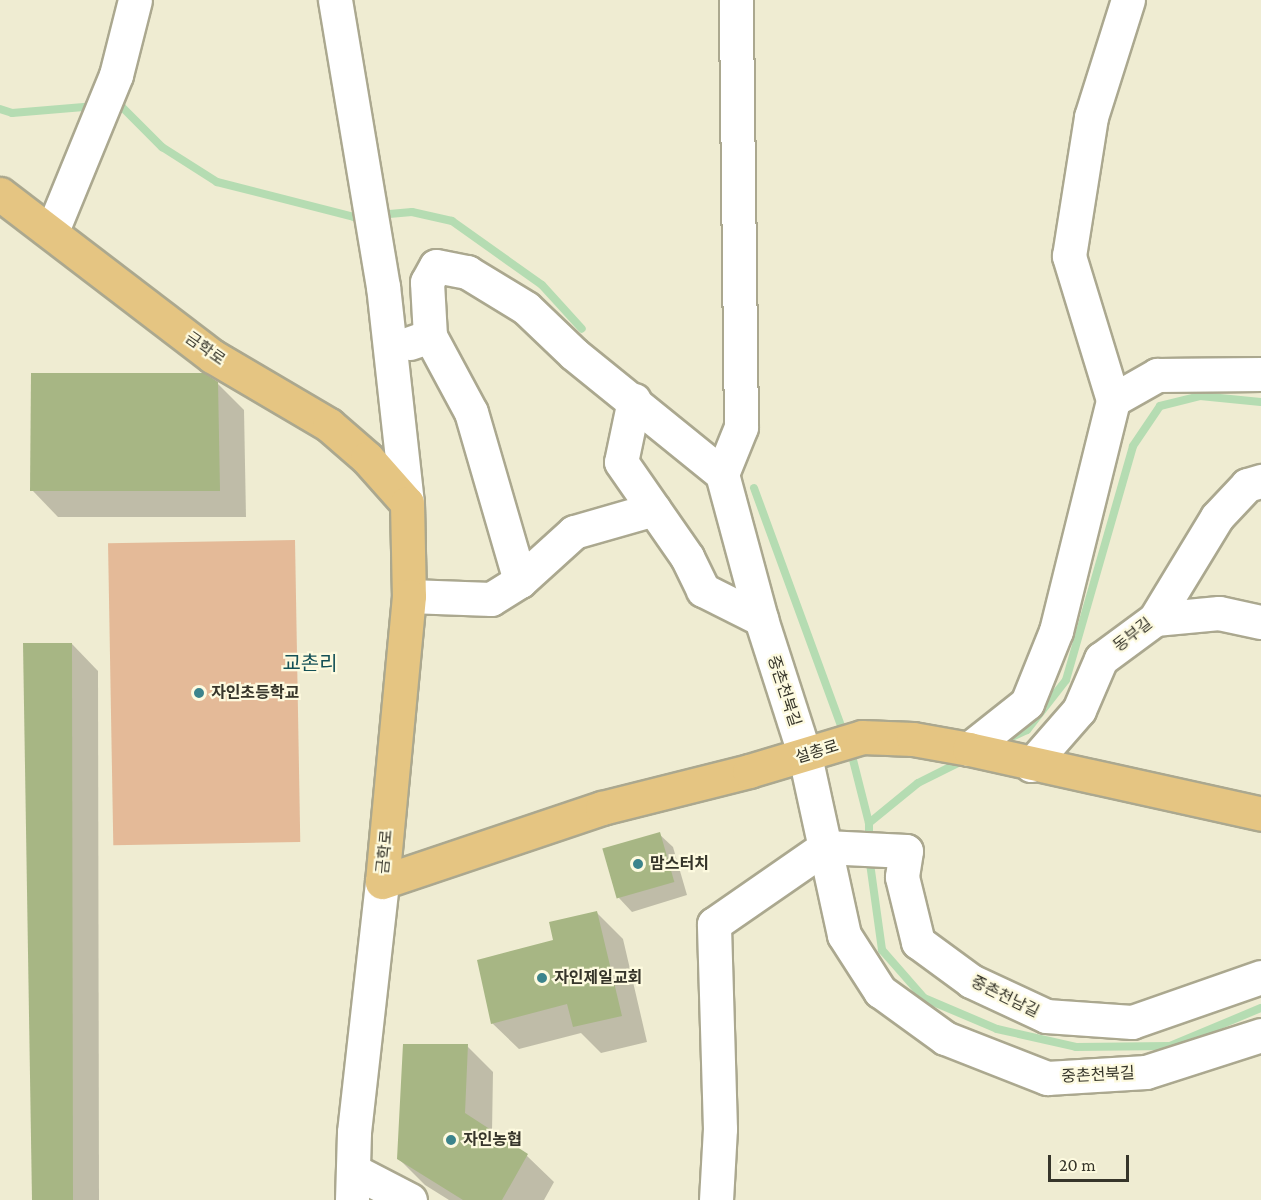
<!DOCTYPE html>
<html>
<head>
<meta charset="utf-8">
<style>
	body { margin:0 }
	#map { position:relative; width:1261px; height:1200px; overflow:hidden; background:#efecd2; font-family:"Crimson Pro","Noto Sans KR",serif }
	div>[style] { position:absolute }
	.green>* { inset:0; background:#e4ba98; transform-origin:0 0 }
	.shadow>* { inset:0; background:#0003 }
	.stream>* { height:8px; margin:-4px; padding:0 4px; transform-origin:4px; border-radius:4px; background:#b5dcb2 }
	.building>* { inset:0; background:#a7b684; transform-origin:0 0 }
	.roads { filter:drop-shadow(2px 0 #aba88f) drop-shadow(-2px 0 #aba88f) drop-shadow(0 2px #aba88f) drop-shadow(0 -2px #aba88f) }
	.minor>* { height:33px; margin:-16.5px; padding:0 16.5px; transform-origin:16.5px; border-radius:16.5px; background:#fff }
	.major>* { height:33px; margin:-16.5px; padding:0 16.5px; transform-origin:16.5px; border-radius:16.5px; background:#e5c582 }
	.dots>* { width:16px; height:16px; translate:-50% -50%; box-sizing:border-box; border:3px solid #fdfadf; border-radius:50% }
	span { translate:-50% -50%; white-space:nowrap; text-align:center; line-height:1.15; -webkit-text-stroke:4.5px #fdfadf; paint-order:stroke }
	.street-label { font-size:16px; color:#36352a }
	.poi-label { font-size:16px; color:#36352a; font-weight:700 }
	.left { translate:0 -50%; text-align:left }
	.quarter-label { font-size:20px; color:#135056 }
	.scale { position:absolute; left:1048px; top:1155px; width:81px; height:27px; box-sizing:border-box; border:3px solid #36352a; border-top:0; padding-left:8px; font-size:18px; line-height:21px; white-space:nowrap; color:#36352a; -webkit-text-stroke:4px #fdfadf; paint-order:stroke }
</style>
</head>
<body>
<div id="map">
	<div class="green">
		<i style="left:295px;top:540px;width:302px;height:187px;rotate:89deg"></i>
	</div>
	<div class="shadow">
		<i style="clip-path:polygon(217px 383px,244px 410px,246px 517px,58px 517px,32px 490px)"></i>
		<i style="clip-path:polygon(72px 644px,98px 671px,99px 1200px,34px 1200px)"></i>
		<i style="clip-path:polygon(659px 834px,673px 847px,687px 895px,632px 912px,619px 898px)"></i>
		<i style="clip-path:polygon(597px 913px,623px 939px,647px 1042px,601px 1053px,581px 1033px,519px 1049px,492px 1023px,555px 942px)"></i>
		<i style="clip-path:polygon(467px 1046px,493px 1072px,492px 1132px,527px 1156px,554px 1182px,544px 1200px,449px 1200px,425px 1185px,398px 1158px)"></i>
	</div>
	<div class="stream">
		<i style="left:112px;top:107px;width:10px"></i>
		<i style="left:122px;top:107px;width:57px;rotate:45deg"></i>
		<i style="left:162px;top:147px;width:65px;rotate:32.5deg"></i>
		<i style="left:217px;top:182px;width:141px;rotate:14.3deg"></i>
		<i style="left:354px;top:217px;width:11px;rotate:-5deg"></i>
		<i style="left:0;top:109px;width:13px;rotate:18deg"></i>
		<i style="left:12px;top:113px;width:84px;rotate:-4.8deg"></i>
		<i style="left:378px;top:215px;width:34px;rotate:-5deg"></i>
		<i style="left:412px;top:212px;width:41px;rotate:12.7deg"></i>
		<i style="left:452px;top:221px;width:110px;rotate:35.4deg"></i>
		<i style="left:542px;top:285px;width:59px;rotate:47.7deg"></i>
		<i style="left:754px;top:488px;width:264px;rotate:69.9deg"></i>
		<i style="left:999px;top:743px;width:31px;rotate:-25deg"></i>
		<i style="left:1027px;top:730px;width:63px;rotate:-52deg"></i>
		<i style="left:1066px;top:680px;width:243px;rotate:-74deg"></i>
		<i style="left:1133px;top:446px;width:48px;rotate:-56deg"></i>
		<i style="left:1160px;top:406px;width:41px;rotate:-14deg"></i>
		<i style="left:1200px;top:396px;width:61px;rotate:5.6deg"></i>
		<i style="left:850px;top:748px;width:77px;rotate:75.8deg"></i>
		<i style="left:869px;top:843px;width:20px;rotate:-90deg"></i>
		<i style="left:869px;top:823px;width:63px;rotate:-39.2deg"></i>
		<i style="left:918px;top:783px;width:54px;rotate:-26.6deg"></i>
		<i style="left:869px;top:856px;width:95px;rotate:82.1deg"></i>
		<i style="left:882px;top:950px;width:64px;rotate:48.8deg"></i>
		<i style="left:924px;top:998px;width:79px;rotate:23deg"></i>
		<i style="left:997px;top:1029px;width:81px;rotate:12.8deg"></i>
		<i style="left:1076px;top:1047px;width:94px;rotate:-0.6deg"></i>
		<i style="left:1170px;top:1046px;width:99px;rotate:-22.7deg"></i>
	</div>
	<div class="building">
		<i style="clip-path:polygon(31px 373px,204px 373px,218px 382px,220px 491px,30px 491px)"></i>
		<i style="clip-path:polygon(23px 643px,72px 643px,73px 1200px,32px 1200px)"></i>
		<i style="left:660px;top:832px;width:52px;height:60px;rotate:74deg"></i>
		<i style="clip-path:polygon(597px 911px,622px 1016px,573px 1027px,567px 1004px,491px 1024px,477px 960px,553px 940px,549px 922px)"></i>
		<i style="clip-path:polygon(403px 1044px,468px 1044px,465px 1113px,528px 1154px,502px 1200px,463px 1200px,397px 1159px)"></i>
	</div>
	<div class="roads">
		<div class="minor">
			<i style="left:335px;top:0;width:290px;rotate:80.5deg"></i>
			<i style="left:383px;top:286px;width:218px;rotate:83.7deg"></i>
			<i style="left:52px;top:231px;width:169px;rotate:-67.7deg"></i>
			<i style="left:116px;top:75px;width:77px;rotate:-75.8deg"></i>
			<i style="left:430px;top:336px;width:54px;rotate:-93.2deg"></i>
			<i style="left:427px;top:282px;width:18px;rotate:-61deg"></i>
			<i style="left:436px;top:266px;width:32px;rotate:11deg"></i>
			<i style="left:467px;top:272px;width:69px;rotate:31.4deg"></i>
			<i style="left:526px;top:308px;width:66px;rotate:43.8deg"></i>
			<i style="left:574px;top:354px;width:191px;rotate:39deg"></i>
			<i style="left:722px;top:474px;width:150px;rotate:74.9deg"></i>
			<i style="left:761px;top:619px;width:144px;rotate:72.2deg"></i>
			<i style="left:805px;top:756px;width:183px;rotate:77.7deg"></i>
			<i style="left:844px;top:935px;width:67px;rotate:57.3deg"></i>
			<i style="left:880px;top:991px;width:80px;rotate:35.9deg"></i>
			<i style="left:945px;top:1038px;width:110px;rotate:21.4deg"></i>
			<i style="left:1047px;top:1078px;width:99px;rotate:-3.5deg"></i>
			<i style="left:1146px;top:1072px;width:121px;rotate:-17.8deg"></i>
			<i style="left:410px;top:343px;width:21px;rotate:-19deg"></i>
			<i style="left:430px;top:336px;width:86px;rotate:61.7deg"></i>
			<i style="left:471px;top:412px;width:176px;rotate:73.8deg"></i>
			<i style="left:520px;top:581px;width:73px;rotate:-42.2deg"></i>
			<i style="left:574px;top:532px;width:83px;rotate:-16deg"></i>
			<i style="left:634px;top:400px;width:63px;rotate:101.8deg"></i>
			<i style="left:621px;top:462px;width:116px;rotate:55.2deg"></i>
			<i style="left:687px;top:557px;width:37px;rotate:64deg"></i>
			<i style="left:703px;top:590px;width:65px;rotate:26.6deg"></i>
			<i style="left:1113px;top:400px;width:151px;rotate:-107deg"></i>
			<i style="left:1069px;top:256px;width:141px;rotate:-81deg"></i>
			<i style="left:1091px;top:117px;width:123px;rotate:-72.5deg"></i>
			<i style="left:722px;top:474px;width:51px;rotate:-68deg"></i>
			<i style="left:741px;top:427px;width:427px;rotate:-90.7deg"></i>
			<i style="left:409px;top:596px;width:82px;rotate:2.1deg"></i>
			<i style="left:491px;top:599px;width:34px;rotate:-32deg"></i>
			<i style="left:1155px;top:619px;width:64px;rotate:-5.4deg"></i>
			<i style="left:1219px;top:613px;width:43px;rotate:12.1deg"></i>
			<i style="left:969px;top:749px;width:74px;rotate:-38.4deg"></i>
			<i style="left:1027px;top:703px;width:78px;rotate:-68.1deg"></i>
			<i style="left:1056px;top:631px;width:238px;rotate:-76.1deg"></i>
			<i style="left:1113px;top:400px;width:51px;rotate:-29.6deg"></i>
			<i style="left:1157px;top:375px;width:104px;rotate:-0.6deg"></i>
			<i style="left:1031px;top:765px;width:73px;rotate:-48.9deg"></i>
			<i style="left:1079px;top:710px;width:56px;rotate:-66.7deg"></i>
			<i style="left:1101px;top:659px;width:67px;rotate:-36.5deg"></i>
			<i style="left:1155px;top:619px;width:119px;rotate:-58.7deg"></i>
			<i style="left:1217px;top:517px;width:44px;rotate:-46.8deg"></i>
			<i style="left:1247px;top:485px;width:15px;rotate:-16deg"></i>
			<i style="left:354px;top:1171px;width:63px;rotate:27.4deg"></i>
			<i style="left:352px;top:1200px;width:68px;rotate:-88.3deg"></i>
			<i style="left:354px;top:1132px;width:252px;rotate:-83.6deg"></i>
			<i style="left:716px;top:1200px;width:71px;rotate:-86.8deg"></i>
			<i style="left:720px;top:1129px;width:205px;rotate:-91.7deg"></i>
			<i style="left:714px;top:924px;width:135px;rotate:-34.7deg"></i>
			<i style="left:825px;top:847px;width:81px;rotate:2.8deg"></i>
			<i style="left:906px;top:851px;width:26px;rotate:99deg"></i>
			<i style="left:902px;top:877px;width:67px;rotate:76.2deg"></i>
			<i style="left:918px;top:942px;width:66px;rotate:36.3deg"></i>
			<i style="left:971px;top:981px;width:83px;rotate:25deg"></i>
			<i style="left:1046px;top:1016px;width:86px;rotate:4deg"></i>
			<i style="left:1132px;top:1022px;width:137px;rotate:-19.2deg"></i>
		</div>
		<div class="major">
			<i style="left:0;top:194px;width:267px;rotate:37.4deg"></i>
			<i style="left:212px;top:356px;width:136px;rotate:30.5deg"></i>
			<i style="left:329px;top:425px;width:50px;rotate:41deg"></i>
			<i style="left:367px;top:458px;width:60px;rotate:48.4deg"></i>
			<i style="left:407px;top:503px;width:93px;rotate:88.8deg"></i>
			<i style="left:409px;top:596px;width:287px;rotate:95.4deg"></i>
			<i style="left:382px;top:882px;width:232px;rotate:-18.6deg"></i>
			<i style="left:602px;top:808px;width:152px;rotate:-14.1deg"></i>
			<i style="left:749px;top:771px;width:118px;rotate:-16.7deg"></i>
			<i style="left:862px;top:737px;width:51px;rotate:2.2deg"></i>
			<i style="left:913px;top:739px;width:57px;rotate:10.1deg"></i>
			<i style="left:969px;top:749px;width:299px;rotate:12.5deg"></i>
		</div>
	</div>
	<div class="dots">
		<i style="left:199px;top:693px;background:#3c848c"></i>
		<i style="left:638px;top:864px;background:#3c848c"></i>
		<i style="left:542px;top:978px;background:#3c848c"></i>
		<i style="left:451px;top:1140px;background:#3c848c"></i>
	</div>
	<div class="street-label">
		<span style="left:205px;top:349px;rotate:35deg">금학로</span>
		<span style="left:1133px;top:635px;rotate:-38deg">동부길</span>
		<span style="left:784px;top:691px;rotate:72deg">중촌천북길</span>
		<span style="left:817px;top:752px;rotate:-17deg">설총로</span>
		<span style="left:385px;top:852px;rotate:-85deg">금학로</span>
		<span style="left:1005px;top:997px;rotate:26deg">중촌천남길</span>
		<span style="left:1098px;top:1075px;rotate:-3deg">중촌천북길</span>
	</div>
	<div class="poi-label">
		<span class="left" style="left:211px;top:693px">자인초등학교</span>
		<span class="left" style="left:650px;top:864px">맘스터치</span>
		<span class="left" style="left:554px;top:978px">자인제일교회</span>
		<span class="left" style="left:463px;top:1140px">자인농협</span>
	</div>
	<div class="quarter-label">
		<span style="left:310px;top:663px">교촌리</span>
	</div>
	<div class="scale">20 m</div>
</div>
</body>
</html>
